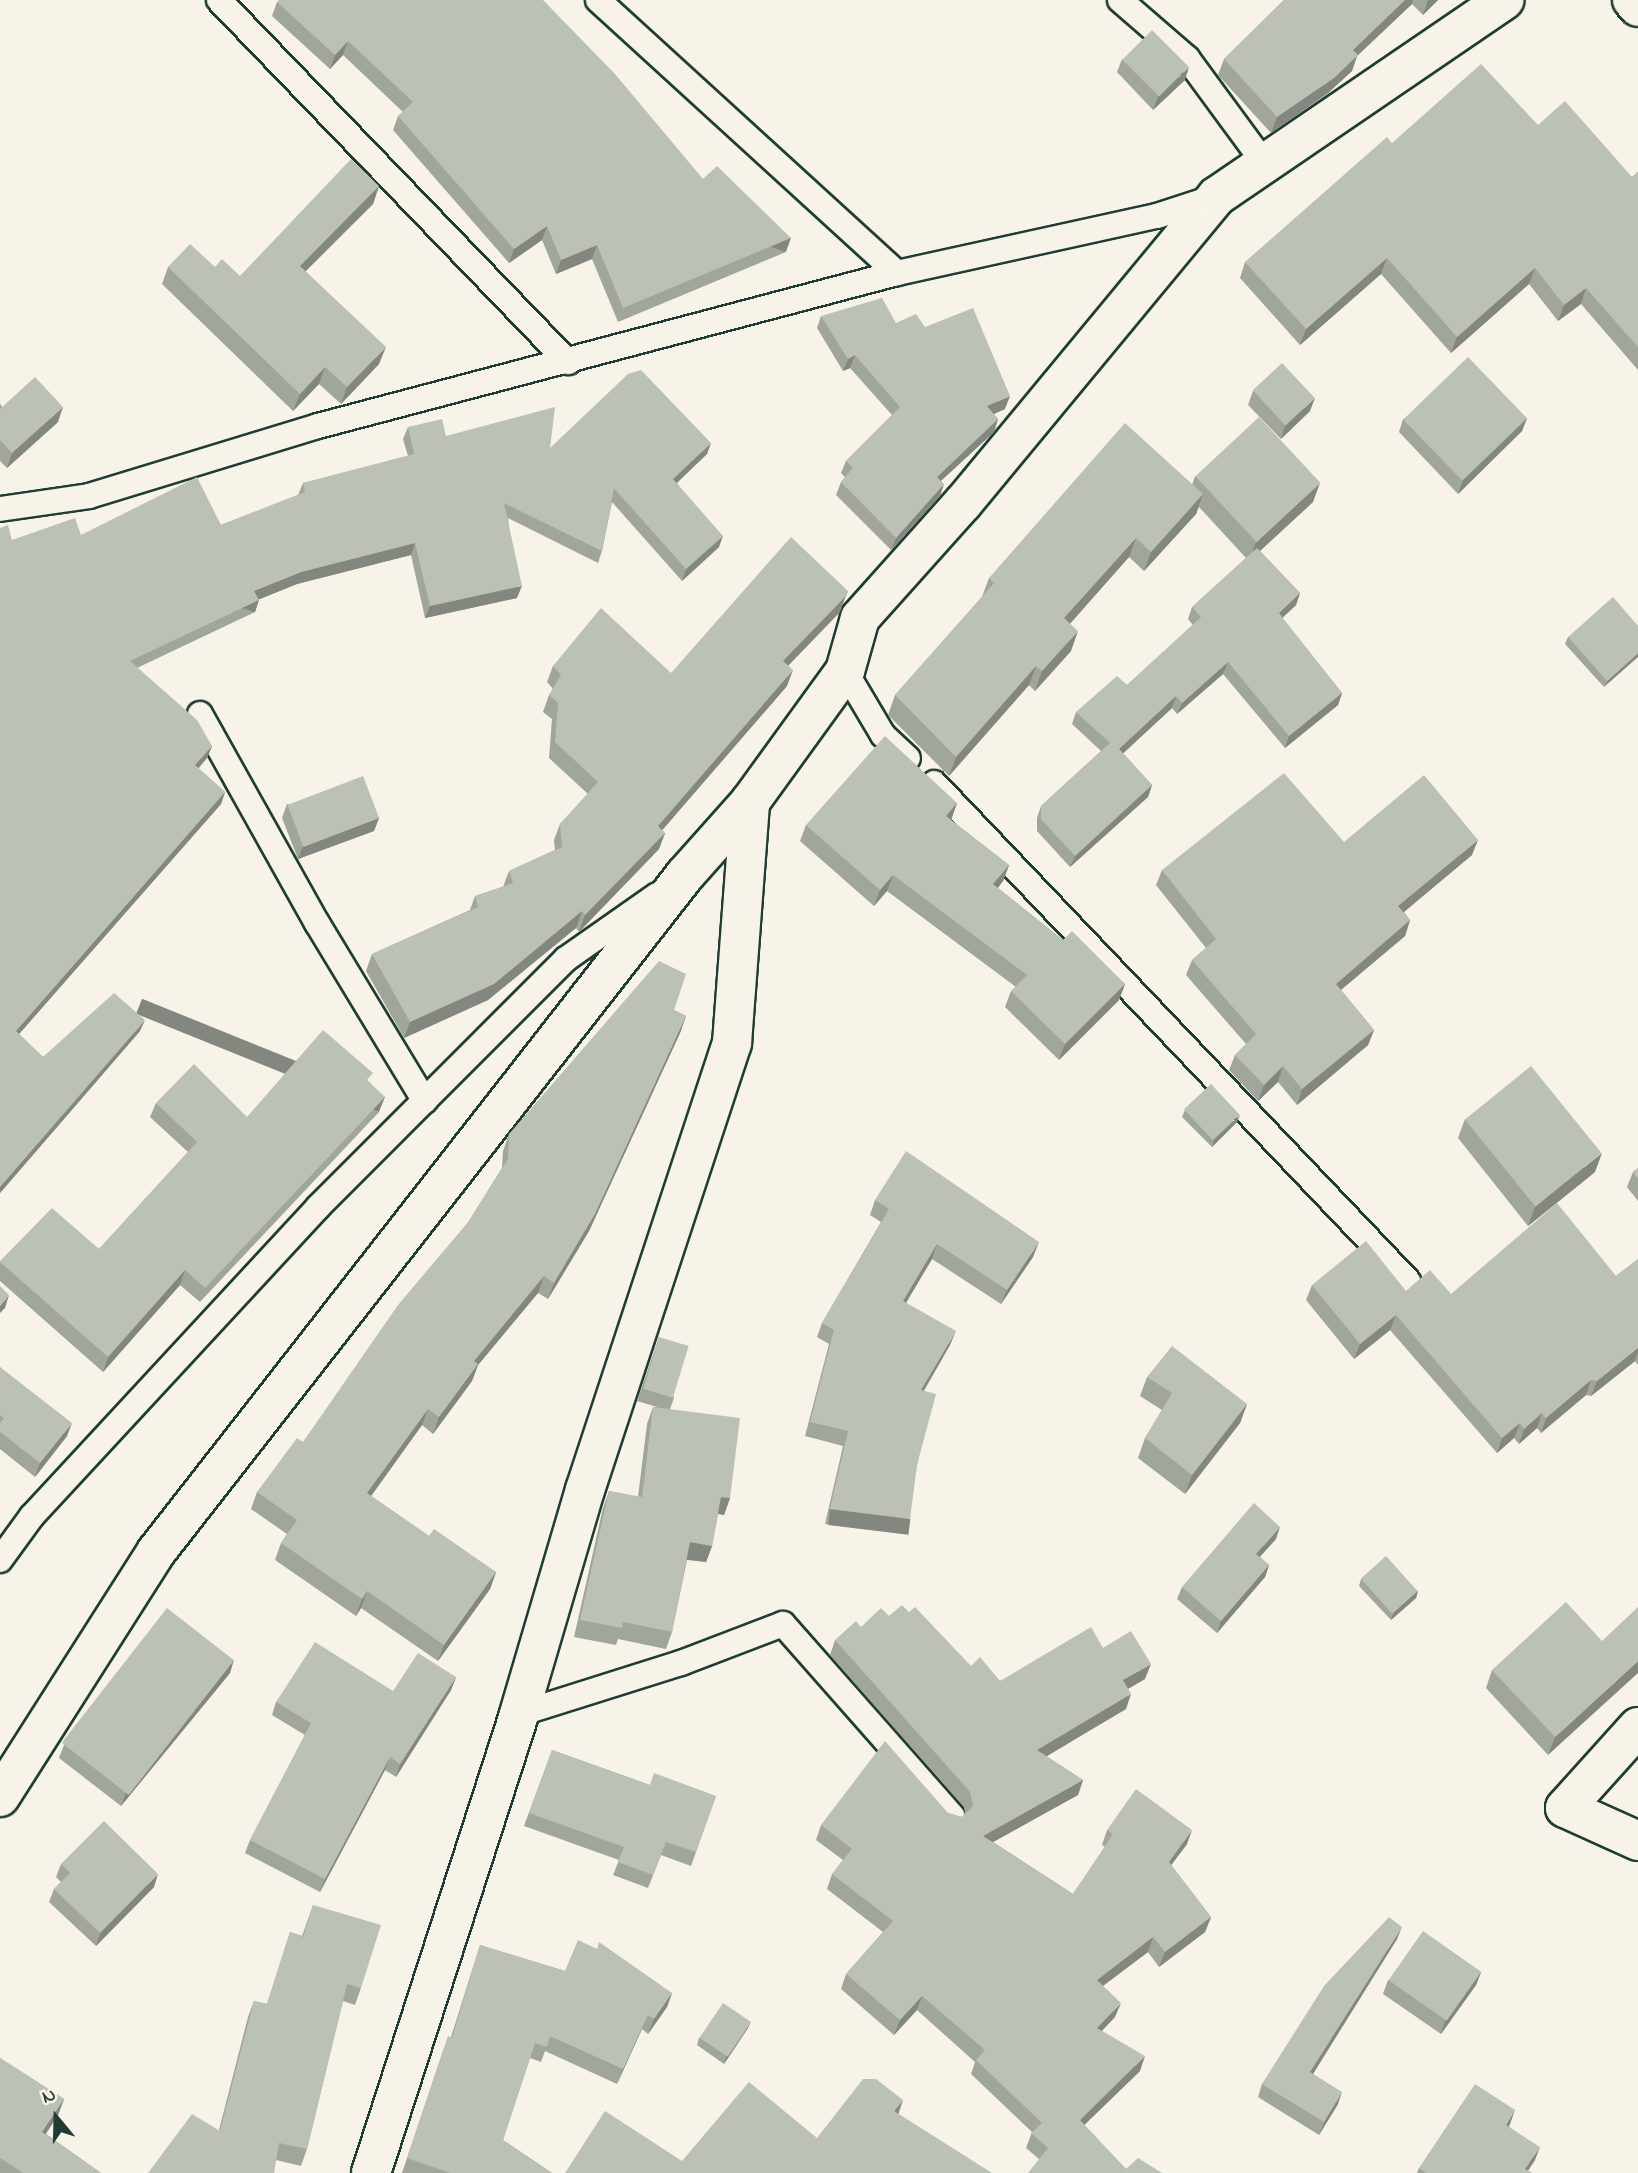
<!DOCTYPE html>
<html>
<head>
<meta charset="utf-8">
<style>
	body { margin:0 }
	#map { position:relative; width:1638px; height:2173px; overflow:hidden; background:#f7f3e8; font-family:"Indie Flower",sans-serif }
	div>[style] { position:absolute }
	.roads { filter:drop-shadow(2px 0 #1f3d34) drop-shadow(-2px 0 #1f3d34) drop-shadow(0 2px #1f3d34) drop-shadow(0 -2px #1f3d34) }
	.lane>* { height:24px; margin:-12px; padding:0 12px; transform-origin:12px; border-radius:12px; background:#f7f3e8 }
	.street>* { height:38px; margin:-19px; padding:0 19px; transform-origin:19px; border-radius:19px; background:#f7f3e8 }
	.wall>* { inset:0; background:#a1a69d }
	.shaded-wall>* { inset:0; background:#83877f; transform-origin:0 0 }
	.building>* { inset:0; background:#bbc1b6; transform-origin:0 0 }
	span { translate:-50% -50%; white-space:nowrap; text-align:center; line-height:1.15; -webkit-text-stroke:6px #f7f3e8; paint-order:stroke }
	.north { position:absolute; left:21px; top:2082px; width:70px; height:70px; -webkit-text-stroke:5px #f7f3e8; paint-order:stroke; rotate:341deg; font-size:19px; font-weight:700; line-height:28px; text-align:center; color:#1f3d34 }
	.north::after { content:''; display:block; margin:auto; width:24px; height:32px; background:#1f3d34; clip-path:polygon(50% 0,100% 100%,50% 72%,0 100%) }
</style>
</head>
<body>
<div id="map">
	<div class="roads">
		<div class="lane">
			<i style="left:219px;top:0;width:503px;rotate:46.05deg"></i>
			<i style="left:598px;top:0;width:405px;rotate:42.4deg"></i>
			<i style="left:1120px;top:0;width:89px;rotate:40.9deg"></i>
			<i style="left:1187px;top:58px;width:130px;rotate:53.7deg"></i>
			<i style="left:0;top:509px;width:90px;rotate:-8.3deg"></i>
			<i style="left:89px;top:496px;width:239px;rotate:-17deg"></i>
			<i style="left:318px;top:426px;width:599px;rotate:-14.8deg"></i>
			<i style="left:897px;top:273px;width:266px;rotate:-12.4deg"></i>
			<i style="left:1157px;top:216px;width:58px;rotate:-18.1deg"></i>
			<i style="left:845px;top:671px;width:74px;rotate:59.3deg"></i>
			<i style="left:883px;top:735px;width:34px;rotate:43deg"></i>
			<i style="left:200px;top:714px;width:240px;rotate:60.8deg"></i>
			<i style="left:317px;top:923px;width:208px;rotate:58.8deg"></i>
			<i style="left:934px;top:783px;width:688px;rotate:46.41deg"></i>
			<i style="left:0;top:1560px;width:54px;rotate:-54deg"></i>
			<i style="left:32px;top:1516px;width:421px;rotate:-47.2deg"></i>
			<i style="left:318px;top:1207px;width:351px;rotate:-45deg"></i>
			<i style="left:566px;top:959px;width:111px;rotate:-35.1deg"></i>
			<i style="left:519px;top:1714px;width:170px;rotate:-17.5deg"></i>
			<i style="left:681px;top:1663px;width:109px;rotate:-20.9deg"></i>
			<i style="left:783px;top:1624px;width:257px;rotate:48.6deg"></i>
		</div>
		<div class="street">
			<i style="left:1632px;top:0;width:9px;rotate:49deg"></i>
			<i style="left:1638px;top:1727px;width:109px;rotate:132deg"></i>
			<i style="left:1565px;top:1808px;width:80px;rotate:24.3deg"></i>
			<i style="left:0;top:1797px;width:290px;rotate:-57.5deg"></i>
			<i style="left:156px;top:1552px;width:859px;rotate:-52deg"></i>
			<i style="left:685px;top:875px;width:98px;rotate:-48.3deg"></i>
			<i style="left:750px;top:802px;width:162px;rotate:-54.1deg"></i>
			<i style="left:845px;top:671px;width:55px;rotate:-74.2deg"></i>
			<i style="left:860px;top:618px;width:154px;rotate:-48.2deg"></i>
			<i style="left:963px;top:503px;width:398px;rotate:-50.4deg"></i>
			<i style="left:1217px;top:196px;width:348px;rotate:-34.3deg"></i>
			<i style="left:371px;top:2173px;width:482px;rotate:-72.1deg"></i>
			<i style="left:519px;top:1714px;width:234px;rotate:-73.6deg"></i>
			<i style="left:585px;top:1490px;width:471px;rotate:-71.8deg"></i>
			<i style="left:732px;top:1043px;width:242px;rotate:-85.7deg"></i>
		</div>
	</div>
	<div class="wall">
		<i style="clip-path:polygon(1284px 0,1438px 0,1423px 15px,1412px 4px,1357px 56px,1352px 71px,1328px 93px,1271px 133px,1218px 75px,1224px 59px)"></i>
		<i style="clip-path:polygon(277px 2px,703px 179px,786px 252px,618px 322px,592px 259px,556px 274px,542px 240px,509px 263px,393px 130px,398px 116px,403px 112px,343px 55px,330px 69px,272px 16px)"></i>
		<i style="clip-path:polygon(1122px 59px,1185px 80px,1153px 110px,1117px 72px)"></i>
		<i style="clip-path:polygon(1538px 125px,1632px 177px,1638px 172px,1638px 370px,1581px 304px,1558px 321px,1529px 284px,1451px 353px,1381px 274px,1300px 345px,1240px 278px,1245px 262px,1392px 143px)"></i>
		<i style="clip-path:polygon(379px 186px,373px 204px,305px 271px,379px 364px,341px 404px,319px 384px,293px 411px,162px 284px,168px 267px,215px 267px,240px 276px)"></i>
		<i style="clip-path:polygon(821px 316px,925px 327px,1005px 409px,994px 414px,998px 419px,994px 432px,941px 481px,940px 496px,891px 550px,836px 495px,841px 482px,845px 477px,841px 473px,846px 461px,892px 415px,850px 368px,843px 371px,817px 328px)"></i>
		<i style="clip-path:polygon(1253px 391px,1310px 411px,1281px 439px,1248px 405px)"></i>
		<i style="clip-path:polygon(0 403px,2px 407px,58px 422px,7px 468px,0 461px)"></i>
		<i style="clip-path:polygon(1527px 418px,1522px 431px,1458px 494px,1399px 432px,1403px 419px)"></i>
		<i style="clip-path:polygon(408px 427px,446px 436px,550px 448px,707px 454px,677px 483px,719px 547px,682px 581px,612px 502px,602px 551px,598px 563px,508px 518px,517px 598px,425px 618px,411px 555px,297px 584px,259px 599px,255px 612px,137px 668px,212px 746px,207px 758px,198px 768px,225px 792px,221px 804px,19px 1034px,43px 1057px,140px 1031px,0 1193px,12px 540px,221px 525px,298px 495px,303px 483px,408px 456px,403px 439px)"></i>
		<i style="clip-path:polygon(1195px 476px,1313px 502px,1260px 551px,1300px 593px,1296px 605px,1282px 618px,1342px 693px,1338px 705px,1285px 748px,1223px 674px,1177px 714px,1172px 708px,1123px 753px,1152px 785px,1148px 797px,1070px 867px,1037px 831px,1037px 818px,1041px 806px,1101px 751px,1072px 724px,1076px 712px,1127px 685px,1193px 625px,1188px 619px,1192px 607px,1246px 558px,1199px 507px,1196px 514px,1144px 571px,1129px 557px,1070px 624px,1071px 651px,1035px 691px,1029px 685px,949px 776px,888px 715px,895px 695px,982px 597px,989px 578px,1192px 485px)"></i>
		<i style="clip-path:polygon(842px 607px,839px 613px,788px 666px,787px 686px,662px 830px,665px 833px,659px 849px,579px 932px,576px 928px,488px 1000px,404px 1038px,366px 971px,372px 954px,470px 910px,475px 896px,503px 887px,509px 871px,555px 850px,554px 840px,560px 824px,588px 794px,549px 758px,552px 719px,543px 712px,549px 695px,553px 689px,547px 682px,553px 666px,671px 673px)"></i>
		<i style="clip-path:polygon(1638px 626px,1604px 687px,1565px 644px,1568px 637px)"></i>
		<i style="clip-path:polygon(957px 803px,951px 820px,1009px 865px,1003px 881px,998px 888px,1063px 940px,1125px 984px,1119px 1000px,1059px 1060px,1005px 1007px,1011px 991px,1016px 987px,887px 891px,874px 906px,800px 841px,806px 825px)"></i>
		<i style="clip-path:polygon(287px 804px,379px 818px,374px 831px,298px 859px,282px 818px)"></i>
		<i style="clip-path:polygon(1344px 842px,1472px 855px,1404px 912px,1410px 920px,1405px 936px,1341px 990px,1374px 1030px,1368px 1045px,1297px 1105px,1278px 1082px,1258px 1101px,1229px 1070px,1235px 1055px,1246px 1044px,1186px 975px,1192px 960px,1206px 948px,1156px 885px,1162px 870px)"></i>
		<i style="clip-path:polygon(674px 1010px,686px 1016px,680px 1033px,589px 1231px,548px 1299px,538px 1293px,478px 1365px,472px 1381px,433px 1434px,422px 1425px,371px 1496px,429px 1536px,496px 1572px,490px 1589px,438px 1661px,361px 1608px,356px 1616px,275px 1560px,281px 1543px,287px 1534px,251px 1509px,257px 1492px,303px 1442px,469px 1221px,502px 1168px,503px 1151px,509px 1134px)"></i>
		<i style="clip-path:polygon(370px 1082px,379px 1112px,200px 1302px,180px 1285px,103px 1372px,0 1281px,0 1261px,99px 1249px,188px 1152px,150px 1117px,156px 1103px,247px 1117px)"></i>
		<i style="clip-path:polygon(1185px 1110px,1237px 1122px,1212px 1147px,1182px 1117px)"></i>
		<i style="clip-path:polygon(1465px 1119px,1595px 1172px,1528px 1226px,1458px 1138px)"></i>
		<i style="clip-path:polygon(1638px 1168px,1638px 1201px,1627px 1187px,1633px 1172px)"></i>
		<i style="clip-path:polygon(875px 1200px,1033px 1257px,1001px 1304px,932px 1259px,906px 1303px,950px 1345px,924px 1391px,917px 1465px,905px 1534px,825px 1524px,843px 1446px,805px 1436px,829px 1344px,817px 1337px,822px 1323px,881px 1222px,870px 1215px)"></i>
		<i style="clip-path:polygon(1638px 1259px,1638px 1365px,1635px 1361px,1591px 1396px,1586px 1395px,1541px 1433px,1537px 1428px,1519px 1444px,1514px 1438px,1497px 1453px,1390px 1330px,1354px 1359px,1306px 1300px,1312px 1285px,1451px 1294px,1616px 1276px)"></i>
		<i style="clip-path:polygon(659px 1337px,674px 1398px,670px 1409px,730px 1498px,724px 1515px,718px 1514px,712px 1546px,706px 1562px,687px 1560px,672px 1632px,666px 1649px,618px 1639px,616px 1645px,574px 1637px,603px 1508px,609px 1491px,638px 1497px,647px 1424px,653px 1407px,657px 1407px,637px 1401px)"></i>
		<i style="clip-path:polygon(0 1367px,67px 1436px,35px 1477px,0 1449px)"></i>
		<i style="clip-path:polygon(1147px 1377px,1247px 1404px,1240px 1423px,1185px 1494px,1138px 1458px,1145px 1438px,1162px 1410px,1140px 1396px)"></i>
		<i style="clip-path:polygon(1276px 1539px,1260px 1557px,1269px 1565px,1265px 1577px,1217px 1633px,1177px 1599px,1182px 1587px)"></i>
		<i style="clip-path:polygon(1361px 1579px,1418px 1591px,1416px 1598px,1391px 1620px,1359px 1586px)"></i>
		<i style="clip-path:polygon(909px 1612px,971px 1666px,1000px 1681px,1103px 1648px,1145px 1679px,1128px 1689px,1126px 1709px,1046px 1756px,1083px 1780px,1078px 1795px,993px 1842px,1073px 1894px,1105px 1847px,1102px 1845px,1107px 1830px,1187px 1844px,1171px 1865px,1211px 1917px,1205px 1932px,1159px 1967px,1148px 1952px,1103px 1986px,1115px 2017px,1102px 2031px,1140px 2071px,1084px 2125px,1126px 2169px,1039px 2159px,1026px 2148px,1032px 2132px,971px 2074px,975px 2062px,917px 2010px,894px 2035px,841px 1989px,846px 1974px,883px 1932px,827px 1889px,832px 1874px,843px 1860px,816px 1840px,821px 1825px,948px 1813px,962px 1817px,965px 1813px,964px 1807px,830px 1655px,835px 1640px,861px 1627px,889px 1616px)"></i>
		<i style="clip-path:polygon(1602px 1641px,1548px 1755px,1486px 1688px,1492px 1670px)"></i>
		<i style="clip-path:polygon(230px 1673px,121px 1806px,59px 1758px,64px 1745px)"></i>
		<i style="clip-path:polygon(456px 1677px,451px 1690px,396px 1777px,385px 1770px,320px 1892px,245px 1853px,250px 1840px,305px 1735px,272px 1715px,276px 1702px,393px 1691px)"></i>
		<i style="clip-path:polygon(552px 1750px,650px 1785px,716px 1796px,691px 1866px,661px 1855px,648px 1888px,613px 1875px,619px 1860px,524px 1826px)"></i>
		<i style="clip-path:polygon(61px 1864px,154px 1887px,96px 1946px,49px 1902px,54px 1889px,61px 1882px,56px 1877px)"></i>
		<i style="clip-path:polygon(313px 1905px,361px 1988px,355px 2005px,343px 2001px,307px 2149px,301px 2166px,276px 2160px,219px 2130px,248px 2017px,254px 2001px,267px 2004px,290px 1932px,302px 1936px)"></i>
		<i style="clip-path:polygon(1397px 1939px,1313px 2074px,1338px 2104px,1319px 2135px,1258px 2097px,1262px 2084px)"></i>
		<i style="clip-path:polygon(480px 1945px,565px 1971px,672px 1993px,667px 2007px,648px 2034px,642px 2029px,617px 2084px,545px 2051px,541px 2062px,530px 2058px,503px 2140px,552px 2173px,402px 2173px,443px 2051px,451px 2037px)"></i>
		<i style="clip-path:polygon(1481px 1972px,1476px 1985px,1441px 2034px,1383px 1994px,1388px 1980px)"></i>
		<i style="clip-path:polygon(748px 2028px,724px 2064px,697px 2045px,699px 2038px)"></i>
		<i style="clip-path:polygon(0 2058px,64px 2099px,58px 2115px,46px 2134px,101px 2173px,0 2173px)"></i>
		<i style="clip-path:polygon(1510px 2124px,1509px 2126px,1535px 2160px,1528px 2171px,1532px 2173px,1417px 2173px,1419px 2168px)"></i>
	</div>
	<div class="shaded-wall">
		<i style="clip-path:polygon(1405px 0,1413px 0,1412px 4px,1357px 56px,1352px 71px,1328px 93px,1271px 133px,1277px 117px,1353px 50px)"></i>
		<i style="clip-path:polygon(1428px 0,1438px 0,1423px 15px)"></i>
		<i style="clip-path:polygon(348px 41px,343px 55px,330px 69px,335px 55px)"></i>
		<i style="clip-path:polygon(1189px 67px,1185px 80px,1153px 110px,1158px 97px)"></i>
		<i style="clip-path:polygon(379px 186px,373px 204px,294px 283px,300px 266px)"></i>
		<i style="clip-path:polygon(547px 226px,542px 240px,509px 263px,514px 249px)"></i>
		<i style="left:791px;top:238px;width:15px;height:182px;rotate:110deg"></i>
		<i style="clip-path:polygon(597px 245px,592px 259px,556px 274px,561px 260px)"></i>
		<i style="clip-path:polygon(1387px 258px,1381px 274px,1300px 345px,1306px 329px)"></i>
		<i style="clip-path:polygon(1535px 268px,1529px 284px,1451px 353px,1457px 337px)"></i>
		<i style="clip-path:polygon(1586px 288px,1581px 304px,1558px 321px,1564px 305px)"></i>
		<i style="clip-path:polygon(386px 347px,379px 364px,341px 404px,347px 387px)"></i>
		<i style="clip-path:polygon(855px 355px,850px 368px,843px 371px,848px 359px)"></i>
		<i style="clip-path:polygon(325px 367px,319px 384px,293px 411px,300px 394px)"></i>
		<i style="clip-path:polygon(1010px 396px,1005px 409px,982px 419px,987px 406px)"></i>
		<i style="clip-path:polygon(1315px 398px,1310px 411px,1281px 439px,1285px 426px)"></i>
		<i style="clip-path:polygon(63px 407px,58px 422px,7px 468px,12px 453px)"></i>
		<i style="clip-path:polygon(1527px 418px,1522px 431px,1458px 494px,1463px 480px)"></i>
		<i style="clip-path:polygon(998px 419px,994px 432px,932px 489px,937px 477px)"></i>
		<i style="clip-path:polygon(711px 443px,707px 454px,668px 491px,673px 479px)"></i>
		<i style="clip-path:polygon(1320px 483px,1313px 502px,1249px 561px,1256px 542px)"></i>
		<i style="clip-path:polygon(944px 484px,940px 496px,891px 550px,896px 538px)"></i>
		<i style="clip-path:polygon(1203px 494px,1196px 514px,1144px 571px,1151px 552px)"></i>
		<i style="clip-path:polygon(723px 536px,719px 547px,682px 581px,686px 569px)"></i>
		<i style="clip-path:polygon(1136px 538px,1129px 557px,1057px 638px,1064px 618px)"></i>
		<i style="clip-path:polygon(415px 543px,411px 555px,297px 584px,250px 603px,254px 591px,301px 572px)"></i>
		<i style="clip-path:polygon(522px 586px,517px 598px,425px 618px,430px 606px)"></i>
		<i style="clip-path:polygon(848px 591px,839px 613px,777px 677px,783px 661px)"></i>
		<i style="clip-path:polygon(1300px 593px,1296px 605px,1275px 625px,1279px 613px)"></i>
		<i style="left:259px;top:600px;width:13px;height:143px;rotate:108deg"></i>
		<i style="clip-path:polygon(1078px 631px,1071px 651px,1035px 691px,1042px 671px)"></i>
		<i style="clip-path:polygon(1638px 653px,1638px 657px,1604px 687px,1607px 681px)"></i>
		<i style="clip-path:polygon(1228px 662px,1223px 674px,1177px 714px,1182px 703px)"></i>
		<i style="clip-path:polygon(1036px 666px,1029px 685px,949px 776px,956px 757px)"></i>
		<i style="clip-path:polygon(793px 670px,787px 686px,652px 842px,658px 826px)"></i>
		<i style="clip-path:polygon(1342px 693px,1338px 705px,1285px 748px,1289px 736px)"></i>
		<i style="clip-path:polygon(1176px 696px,1172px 708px,1115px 761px,1119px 749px)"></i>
		<i style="clip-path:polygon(212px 746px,207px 758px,191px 777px,195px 765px)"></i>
		<i style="clip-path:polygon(1152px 785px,1148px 797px,1070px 867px,1075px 856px)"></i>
		<i style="clip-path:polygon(225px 792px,221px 804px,12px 1042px,16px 1031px)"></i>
		<i style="clip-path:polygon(957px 803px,951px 820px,946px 816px)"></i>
		<i style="clip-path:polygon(379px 818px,374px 831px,298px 859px,303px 846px)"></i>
		<i style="clip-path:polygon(665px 833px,659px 849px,579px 932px,585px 915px)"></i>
		<i style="clip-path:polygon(1478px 840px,1472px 855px,1393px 921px,1398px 906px)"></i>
		<i style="clip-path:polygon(1009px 865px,1003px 881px,988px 900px,993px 884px)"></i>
		<i style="clip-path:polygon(893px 875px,887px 891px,874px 906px,880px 890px)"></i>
		<i style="clip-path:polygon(582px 911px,576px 928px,488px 1000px,404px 1038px,410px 1022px)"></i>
		<i style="clip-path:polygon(1410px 920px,1405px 936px,1330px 999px,1336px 984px)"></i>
		<i style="clip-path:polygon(1125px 984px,1119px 1000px,1059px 1060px,1065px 1044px)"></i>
		<i style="clip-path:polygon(686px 1016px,680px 1033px,589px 1231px,548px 1299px,554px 1283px)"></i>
		<i style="clip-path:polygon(145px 1020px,140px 1031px,0 1193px,0 1187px)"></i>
		<i style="clip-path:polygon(1374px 1030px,1368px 1045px,1297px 1105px,1302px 1089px)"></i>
		<i style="clip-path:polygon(1283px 1066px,1278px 1082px,1258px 1101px,1264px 1085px)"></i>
		<i style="left:385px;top:1097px;width:16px;height:262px;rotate:112deg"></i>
		<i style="clip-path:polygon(1240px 1115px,1237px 1122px,1212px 1147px,1214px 1140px)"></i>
		<i style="clip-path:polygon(1602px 1153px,1595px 1172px,1528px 1226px,1535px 1207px)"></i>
		<i style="clip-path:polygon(1039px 1242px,1033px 1257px,1001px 1304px,1007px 1290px)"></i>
		<i style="clip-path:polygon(937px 1244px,932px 1259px,898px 1316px,903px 1301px)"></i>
		<i style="clip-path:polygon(185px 1270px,180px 1285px,103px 1372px,108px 1357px)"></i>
		<i style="clip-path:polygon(544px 1276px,538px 1293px,478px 1365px,472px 1381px,433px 1434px,439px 1417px,474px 1361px)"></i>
		<i style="clip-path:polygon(9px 1295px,5px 1308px,0 1313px,0 1306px)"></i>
		<i style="clip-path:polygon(1396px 1315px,1390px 1330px,1354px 1359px,1360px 1344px)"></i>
		<i style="clip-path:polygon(956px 1331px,950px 1345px,915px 1405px,921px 1390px)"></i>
		<i style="clip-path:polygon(1638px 1348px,1638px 1352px,1635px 1361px,1591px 1396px,1597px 1381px)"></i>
		<i style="clip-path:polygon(1591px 1380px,1586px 1395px,1541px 1433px,1546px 1418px)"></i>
		<i style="clip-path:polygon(1247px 1404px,1240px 1423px,1185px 1494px,1192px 1475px)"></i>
		<i style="clip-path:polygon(428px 1409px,422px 1425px,361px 1510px,367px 1493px)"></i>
		<i style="clip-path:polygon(1542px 1413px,1537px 1428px,1519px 1444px,1524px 1429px)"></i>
		<i style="clip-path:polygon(72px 1423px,67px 1436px,35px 1477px,40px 1463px)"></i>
		<i style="clip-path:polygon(1520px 1423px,1514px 1438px,1497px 1453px,1502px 1438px)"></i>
		<i style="clip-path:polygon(721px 1497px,730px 1498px,724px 1515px,715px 1513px)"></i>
		<i style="left:830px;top:1509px;width:81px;height:16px;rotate:7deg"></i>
		<i style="clip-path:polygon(1280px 1527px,1276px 1539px,1251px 1566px,1256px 1554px)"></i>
		<i style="clip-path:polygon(690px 1542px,712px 1546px,706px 1562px,684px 1559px)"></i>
		<i style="clip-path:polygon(1269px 1565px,1265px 1577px,1217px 1633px,1221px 1621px)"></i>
		<i style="clip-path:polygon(496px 1572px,490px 1589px,438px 1661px,444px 1645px)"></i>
		<i style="clip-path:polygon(367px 1591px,361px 1608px,356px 1616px,362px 1599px)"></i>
		<i style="clip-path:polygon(1418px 1591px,1416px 1598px,1391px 1620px,1393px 1613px)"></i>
		<i style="clip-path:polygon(234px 1660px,230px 1673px,121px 1806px,126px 1793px)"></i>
		<i style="clip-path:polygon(1638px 1661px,1638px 1673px,1548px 1755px,1555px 1737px)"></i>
		<i style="clip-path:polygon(1151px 1664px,1145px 1679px,1117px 1695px,1123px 1680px)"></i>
		<i style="clip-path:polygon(456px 1677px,451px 1690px,396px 1777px,400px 1764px)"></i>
		<i style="clip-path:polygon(1131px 1694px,1126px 1709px,1032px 1765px,1037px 1750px)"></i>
		<i style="clip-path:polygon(390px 1757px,385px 1770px,320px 1892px,325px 1879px)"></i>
		<i style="clip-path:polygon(1083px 1780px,1078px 1795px,977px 1851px,983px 1836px)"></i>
		<i style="clip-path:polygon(1192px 1830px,1187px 1844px,1163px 1876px,1169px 1862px)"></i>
		<i style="clip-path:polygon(158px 1874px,154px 1887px,96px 1946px,100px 1933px)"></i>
		<i style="clip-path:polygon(1211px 1917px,1205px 1932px,1159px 1967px,1165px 1952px)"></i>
		<i style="clip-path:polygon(1402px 1927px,1397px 1939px,1306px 2085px,1310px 2072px)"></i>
		<i style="clip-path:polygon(1153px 1937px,1148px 1952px,1092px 1994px,1097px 1980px)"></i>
		<i style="clip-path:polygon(1481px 1972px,1476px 1985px,1441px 2034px,1445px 2021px)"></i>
		<i style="clip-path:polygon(672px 1993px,667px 2007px,648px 2034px,654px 2019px)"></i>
		<i style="clip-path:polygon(922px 1996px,917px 2010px,894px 2035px,900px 2020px)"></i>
		<i style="clip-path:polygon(1121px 2003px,1115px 2017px,1091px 2042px,1097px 2028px)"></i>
		<i style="clip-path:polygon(648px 2015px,642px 2029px,617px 2084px,623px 2069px)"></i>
		<i style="clip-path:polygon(751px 2022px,748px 2028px,724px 2064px,726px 2057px)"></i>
		<i style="clip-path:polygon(1145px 2056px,1140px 2071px,1074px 2135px,1080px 2120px)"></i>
		<i style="clip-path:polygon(1342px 2092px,1338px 2104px,1319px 2135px,1324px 2122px)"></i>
		<i style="clip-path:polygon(64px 2099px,58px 2115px,36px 2148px,42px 2132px)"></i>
		<i style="clip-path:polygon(903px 2100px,898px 2115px,894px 2111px)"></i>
		<i style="clip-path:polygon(1515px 2110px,1510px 2124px,1501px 2138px,1506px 2125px)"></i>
		<i style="clip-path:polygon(1540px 2147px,1535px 2160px,1526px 2173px,1525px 2169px)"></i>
	</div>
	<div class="building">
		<i style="clip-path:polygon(279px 0,543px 0,615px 74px,703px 179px,717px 166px,791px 238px,623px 308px,597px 245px,561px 260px,547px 226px,514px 249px,398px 116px,413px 102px,348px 41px,335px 55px,277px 2px)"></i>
		<i style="clip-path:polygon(1284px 0,1405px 0,1353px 50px,1358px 55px,1334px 78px,1277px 117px,1224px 59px)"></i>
		<i style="left:1152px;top:30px;width:52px;height:42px;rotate:45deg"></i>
		<i style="clip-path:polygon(1481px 64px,1538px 125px,1565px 101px,1632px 177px,1638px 172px,1638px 347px,1586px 288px,1564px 305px,1535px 268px,1457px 337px,1387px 258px,1306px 329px,1245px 262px,1387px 137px,1392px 143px)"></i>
		<i style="clip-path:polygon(351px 159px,379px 186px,300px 266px,386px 347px,347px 387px,325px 367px,300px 394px,168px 267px,190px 244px,215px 267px,222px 259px,240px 276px)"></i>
		<i style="clip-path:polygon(882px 298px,896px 323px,916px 314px,925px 327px,973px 308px,1010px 396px,987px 406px,998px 419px,937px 477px,944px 484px,896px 538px,841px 482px,853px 468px,846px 461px,900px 407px,855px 355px,848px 359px,821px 316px)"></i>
		<i style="left:1468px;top:357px;width:85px;height:90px;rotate:46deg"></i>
		<i style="left:1282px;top:363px;width:48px;height:40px;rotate:47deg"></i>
		<i style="clip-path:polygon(641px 370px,711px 443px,673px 479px,723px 536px,686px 569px,614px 488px,602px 551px,504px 503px,522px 586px,430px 606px,415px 543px,301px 572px,254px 591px,259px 600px,130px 661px,197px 720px,212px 746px,195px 765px,225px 792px,16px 1031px,43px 1057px,114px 993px,145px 1020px,0 1187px,0 528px,8px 525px,12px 540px,75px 518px,81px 535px,197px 477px,221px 525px,305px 492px,303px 483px,414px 454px,408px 427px,442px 419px,446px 436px,555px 407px,550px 448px,628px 374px)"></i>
		<i style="clip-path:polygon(35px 377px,63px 407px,12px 453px,0 440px,0 409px)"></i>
		<i style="left:1259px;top:417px;width:90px;height:87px;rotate:47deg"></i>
		<i style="clip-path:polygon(1125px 423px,1203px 494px,1151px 552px,1136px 538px,1064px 618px,1078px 631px,1042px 671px,1036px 666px,956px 757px,895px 695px,994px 583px,989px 578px)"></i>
		<i style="clip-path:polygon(791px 537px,848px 591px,845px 597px,783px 661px,793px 670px,658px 826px,665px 833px,585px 915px,582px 911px,494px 984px,410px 1022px,372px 954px,478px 907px,475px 896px,513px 883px,509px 871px,562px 847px,560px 824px,598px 782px,555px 742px,558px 703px,549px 695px,561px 675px,553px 666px,601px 608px,671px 673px)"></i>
		<i style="clip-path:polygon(1257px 548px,1300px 593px,1279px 613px,1342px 693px,1289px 736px,1228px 662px,1182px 703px,1176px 696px,1119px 749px,1152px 785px,1075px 856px,1041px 819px,1041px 806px,1110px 743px,1076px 712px,1117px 676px,1127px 685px,1201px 617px,1192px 607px)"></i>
		<i style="clip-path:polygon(1613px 597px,1638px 626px,1638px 653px,1607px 681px,1568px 637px)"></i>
		<i style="clip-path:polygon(885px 736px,957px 803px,946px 816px,1009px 865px,993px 884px,1063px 940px,1072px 931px,1125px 984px,1065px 1044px,1011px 991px,1027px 975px,893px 875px,880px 890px,806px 825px)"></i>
		<i style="clip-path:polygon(1284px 773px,1344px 842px,1424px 775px,1478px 840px,1398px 906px,1410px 920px,1336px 984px,1374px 1030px,1302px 1089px,1283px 1066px,1264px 1085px,1235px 1055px,1256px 1034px,1192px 960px,1216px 939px,1162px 870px)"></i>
		<i style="left:363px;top:776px;width:45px;height:81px;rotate:69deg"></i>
		<i style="clip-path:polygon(659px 961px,686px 974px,674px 1010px,686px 1016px,595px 1214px,554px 1283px,544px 1276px,474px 1361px,478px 1364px,439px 1417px,428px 1409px,367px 1493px,429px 1536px,434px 1529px,496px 1572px,444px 1645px,367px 1591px,362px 1599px,281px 1543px,297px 1520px,257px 1492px,297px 1438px,303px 1442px,398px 1305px,469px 1221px,508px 1159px,509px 1134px)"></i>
		<i style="clip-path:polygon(323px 1030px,373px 1073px,367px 1080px,385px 1097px,205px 1288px,185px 1270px,108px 1357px,0 1262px,0 1261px,52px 1208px,99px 1249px,197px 1142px,156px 1103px,194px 1064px,247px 1117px)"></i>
		<i style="left:1531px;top:1066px;width:112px;height:85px;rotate:51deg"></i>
		<i style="left:1211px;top:1084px;width:42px;height:37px;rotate:47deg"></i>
		<i style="clip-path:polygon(906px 1151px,1039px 1242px,1007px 1290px,937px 1244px,903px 1301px,956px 1331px,921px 1390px,936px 1394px,917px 1465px,910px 1519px,830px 1509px,848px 1431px,810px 1422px,834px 1330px,822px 1323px,889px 1209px,875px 1200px)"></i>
		<i style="clip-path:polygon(1638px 1168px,1638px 1179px,1633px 1172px)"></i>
		<i style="clip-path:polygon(1557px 1203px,1616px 1276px,1638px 1259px,1638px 1348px,1597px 1381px,1591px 1380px,1546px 1418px,1542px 1413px,1524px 1429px,1520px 1423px,1502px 1438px,1396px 1315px,1360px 1344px,1312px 1285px,1366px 1241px,1406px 1291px,1430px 1270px,1451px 1294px)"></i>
		<i style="clip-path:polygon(0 1286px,9px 1295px,0 1306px)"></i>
		<i style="left:659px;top:1337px;width:31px;height:54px;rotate:17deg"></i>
		<i style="clip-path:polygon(1172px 1346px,1247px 1404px,1192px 1475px,1145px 1438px,1172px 1393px,1147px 1377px)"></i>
		<i style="clip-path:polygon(0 1367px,72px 1423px,40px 1463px,0 1432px,0 1423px,4px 1418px,0 1415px)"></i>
		<i style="clip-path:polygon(653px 1407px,740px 1418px,730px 1498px,721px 1497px,712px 1546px,690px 1542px,672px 1632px,623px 1622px,622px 1628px,580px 1620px,609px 1491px,642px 1497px)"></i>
		<i style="clip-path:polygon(1254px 1503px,1280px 1527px,1256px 1554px,1269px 1565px,1221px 1621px,1182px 1587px)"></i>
		<i style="left:1386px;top:1556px;width:47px;height:34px;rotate:48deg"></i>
		<i style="clip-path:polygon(1566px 1602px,1602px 1641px,1638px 1607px,1638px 1661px,1555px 1737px,1492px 1670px)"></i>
		<i style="clip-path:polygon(902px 1605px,909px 1612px,915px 1607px,971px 1666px,980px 1657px,1000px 1681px,1091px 1627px,1103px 1648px,1131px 1631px,1151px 1664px,1123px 1680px,1131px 1694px,1037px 1750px,1083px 1780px,983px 1836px,1073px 1894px,1113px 1834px,1107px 1830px,1136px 1789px,1192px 1830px,1169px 1862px,1211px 1917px,1165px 1952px,1153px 1937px,1097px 1980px,1121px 2003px,1097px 2028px,1145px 2056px,1080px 2120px,1126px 2169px,1138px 2158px,1162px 2173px,1028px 2173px,1048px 2148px,1031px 2133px,1042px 2123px,976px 2060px,985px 2050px,922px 1996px,900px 2020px,846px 1974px,893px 1921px,832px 1874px,852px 1849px,821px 1825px,885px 1741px,948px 1813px,962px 1817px,973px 1806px,970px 1792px,835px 1640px,856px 1621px,861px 1627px,881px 1608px,889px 1616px)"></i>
		<i style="left:167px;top:1608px;width:85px;height:171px;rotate:38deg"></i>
		<i style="clip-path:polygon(315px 1642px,393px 1691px,418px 1653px,456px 1677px,400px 1764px,390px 1757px,325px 1879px,250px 1840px,311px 1723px,276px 1702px)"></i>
		<i style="clip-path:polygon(552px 1750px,650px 1785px,654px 1773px,716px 1796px,696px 1852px,666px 1842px,653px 1875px,618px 1862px,624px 1847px,529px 1813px)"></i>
		<i style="clip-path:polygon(104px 1821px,158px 1874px,100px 1933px,54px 1889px,70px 1873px,61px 1864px)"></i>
		<i style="clip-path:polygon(313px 1905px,381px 1925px,361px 1988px,347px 1984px,307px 2149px,279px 2143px,274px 2173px,148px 2173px,192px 2114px,220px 2131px,254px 2001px,267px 2004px,290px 1932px,303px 1937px)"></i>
		<i style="clip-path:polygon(1389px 1917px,1402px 1927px,1310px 2072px,1342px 2092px,1324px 2122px,1262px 2084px,1324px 1986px)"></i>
		<i style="left:1423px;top:1931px;width:71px;height:60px;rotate:35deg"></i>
		<i style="clip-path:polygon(578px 1940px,597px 1949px,599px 1942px,672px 1993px,654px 2019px,648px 2015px,623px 2069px,550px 2036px,547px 2047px,535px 2043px,503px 2140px,552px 2173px,450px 2173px,407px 2158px,448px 2036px,452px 2038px,480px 1945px,565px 1971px)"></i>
		<i style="left:723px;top:2003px;width:34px;height:42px;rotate:34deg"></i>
		<i style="clip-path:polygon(0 2058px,64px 2099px,42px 2132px,101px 2173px,23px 2173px,0 2158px)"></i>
		<i style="clip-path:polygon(863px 2079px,876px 2079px,903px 2100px,894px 2111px,992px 2173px,565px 2173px,605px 2111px,682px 2161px,749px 2082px,817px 2138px)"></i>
		<i style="clip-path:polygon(1475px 2084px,1515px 2110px,1506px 2125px,1540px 2147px,1525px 2169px,1532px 2173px,1426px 2173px,1419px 2168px)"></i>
	</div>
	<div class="north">N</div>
</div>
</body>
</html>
